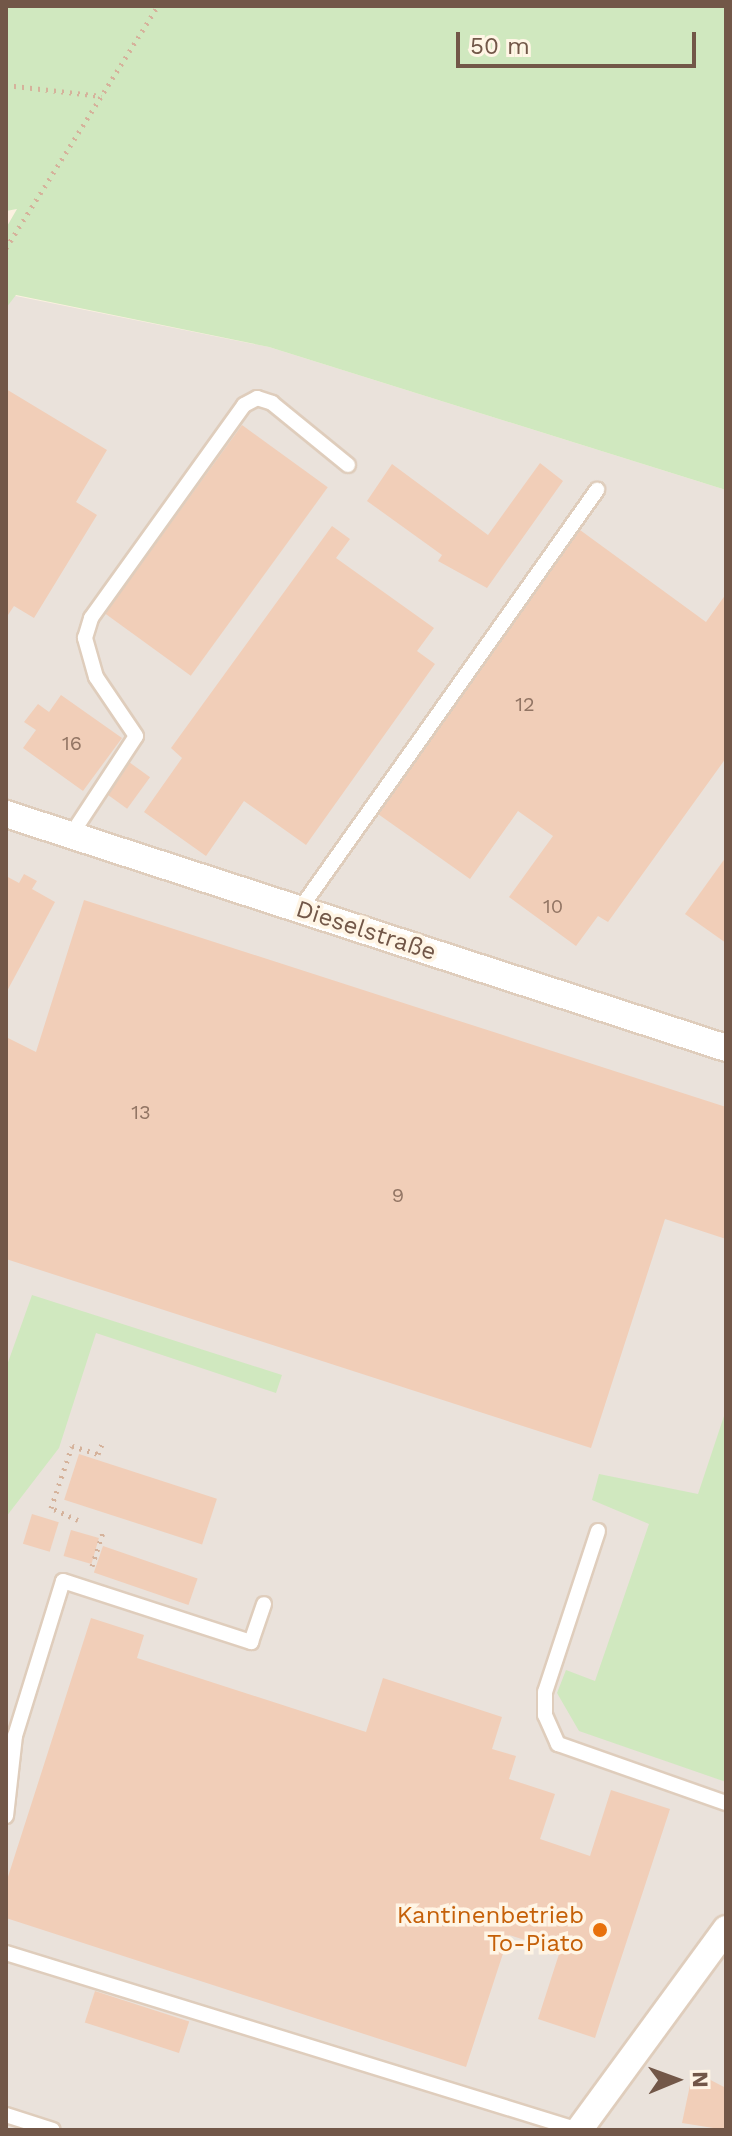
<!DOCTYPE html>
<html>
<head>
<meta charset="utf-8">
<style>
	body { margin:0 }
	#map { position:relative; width:732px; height:2136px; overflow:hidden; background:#fcf1e0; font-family:"Work Sans",sans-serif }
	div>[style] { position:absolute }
	.industrial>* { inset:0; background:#eae2db }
	.green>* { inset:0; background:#d0e8bf }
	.building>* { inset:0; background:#f1ceb8; transform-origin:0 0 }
	.path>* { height:5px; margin-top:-2.5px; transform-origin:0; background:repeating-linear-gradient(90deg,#d5b29b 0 2px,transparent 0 8px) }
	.roads { filter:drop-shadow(2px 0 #dfcdbc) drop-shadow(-2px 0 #dfcdbc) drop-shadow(0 2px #dfcdbc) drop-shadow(0 -2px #dfcdbc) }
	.service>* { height:14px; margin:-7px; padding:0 7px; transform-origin:7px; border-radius:7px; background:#fff }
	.minor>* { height:26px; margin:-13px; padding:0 13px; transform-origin:13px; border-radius:13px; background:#fff }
	.dots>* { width:22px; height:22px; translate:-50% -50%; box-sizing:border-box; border:4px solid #fff5e5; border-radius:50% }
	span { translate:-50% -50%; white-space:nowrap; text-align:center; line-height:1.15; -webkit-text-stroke:7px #fff5e5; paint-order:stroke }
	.number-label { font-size:20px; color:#927564 }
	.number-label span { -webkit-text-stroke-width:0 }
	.street-label { font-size:24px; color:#725748 }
	.food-label { font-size:24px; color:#c56008 }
	.right { translate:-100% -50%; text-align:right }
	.frame { position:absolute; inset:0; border:8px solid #725748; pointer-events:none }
	.north { position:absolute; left:636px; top:2040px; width:80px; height:80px; -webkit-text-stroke:6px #fff5e5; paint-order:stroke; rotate:89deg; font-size:22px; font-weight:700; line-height:32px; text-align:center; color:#725748 }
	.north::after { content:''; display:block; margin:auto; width:28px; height:36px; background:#725748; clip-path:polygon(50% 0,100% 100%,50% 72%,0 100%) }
	.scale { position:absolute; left:456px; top:32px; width:240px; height:36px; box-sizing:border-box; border:4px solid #725748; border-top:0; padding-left:10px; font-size:24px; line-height:28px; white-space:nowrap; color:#725748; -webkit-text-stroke:6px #fff5e5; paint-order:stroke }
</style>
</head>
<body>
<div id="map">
	<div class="industrial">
		<i style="clip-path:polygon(6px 294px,269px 347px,726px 490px,726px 2130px,6px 2130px)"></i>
	</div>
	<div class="green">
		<i style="clip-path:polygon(6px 6px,726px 6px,726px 490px,269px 347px,16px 295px,6px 308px,6px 228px,17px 209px,6px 211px)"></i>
		<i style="clip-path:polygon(32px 1295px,282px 1375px,276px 1393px,96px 1333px,59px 1448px,6px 1517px,6px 1368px)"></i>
		<i style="clip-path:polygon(726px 1410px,726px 1782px,579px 1731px,557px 1693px,566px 1670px,595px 1681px,649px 1524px,592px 1500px,599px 1474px,698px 1494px)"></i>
	</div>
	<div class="building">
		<i style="clip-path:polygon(6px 389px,107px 450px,76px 502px,97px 515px,34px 618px,14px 606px,6px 618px)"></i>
		<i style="left:242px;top:425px;width:106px;height:233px;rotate:36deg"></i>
		<i style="clip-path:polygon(540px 463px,563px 481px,487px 588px,438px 561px,442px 555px,367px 501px,392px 464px,488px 535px)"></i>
		<i style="clip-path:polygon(332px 526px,350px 539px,336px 558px,434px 628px,417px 651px,435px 664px,306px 845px,244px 801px,206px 856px,144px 812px,182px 758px,171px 748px)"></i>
		<i style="clip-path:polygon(580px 530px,706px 622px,726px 594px,726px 758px,608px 922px,598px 916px,576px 946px,509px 897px,553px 836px,518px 811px,470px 879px,378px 814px)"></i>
		<i style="clip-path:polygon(61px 695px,122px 738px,83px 791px,23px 748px,36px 730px,24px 722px,38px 704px,49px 712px)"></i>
		<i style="left:129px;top:762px;width:26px;height:39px;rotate:36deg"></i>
		<i style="clip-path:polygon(726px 857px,726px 943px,685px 914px)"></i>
		<i style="clip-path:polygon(24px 874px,37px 881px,32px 889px,55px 902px,6px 993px,6px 876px,19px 883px)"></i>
		<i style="clip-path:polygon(84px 900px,726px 1107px,726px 1239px,665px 1219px,591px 1448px,6px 1259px,6px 1037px,36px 1052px)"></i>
		<i style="left:79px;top:1454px;width:145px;height:48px;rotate:18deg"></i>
		<i style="left:32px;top:1514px;width:28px;height:31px;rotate:17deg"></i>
		<i style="left:71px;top:1530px;width:29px;height:27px;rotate:16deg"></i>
		<i style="left:103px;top:1546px;width:100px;height:28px;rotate:19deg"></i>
		<i style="clip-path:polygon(91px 1618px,144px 1635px,137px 1658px,366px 1732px,383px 1678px,502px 1717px,492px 1749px,516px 1756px,509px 1779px,555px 1794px,540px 1839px,590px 1856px,611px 1790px,670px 1809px,595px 2038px,538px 2019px,560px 1951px,509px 1935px,466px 2067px,6px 1918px,6px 1883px)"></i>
		<i style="left:95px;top:1991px;width:99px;height:33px;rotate:18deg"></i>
		<i style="clip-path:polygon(693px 2071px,726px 2088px,726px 2130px,682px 2123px)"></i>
	</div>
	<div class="path">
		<i style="left:6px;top:85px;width:96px;rotate:6.6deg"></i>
		<i style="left:6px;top:248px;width:286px;rotate:-57.9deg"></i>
		<i style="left:78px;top:1520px;width:30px;rotate:-156deg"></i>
		<i style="left:51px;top:1508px;width:65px;rotate:-71.3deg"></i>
		<i style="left:72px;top:1446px;width:27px;rotate:17deg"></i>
		<i style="left:98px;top:1454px;width:11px;rotate:-68deg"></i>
		<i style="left:92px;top:1566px;width:39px;rotate:-72deg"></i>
	</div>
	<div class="roads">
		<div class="service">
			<i style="left:71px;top:835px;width:118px;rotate:-56.7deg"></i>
			<i style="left:136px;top:736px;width:71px;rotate:-124.1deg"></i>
			<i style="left:96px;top:677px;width:41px;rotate:-105.8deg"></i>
			<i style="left:85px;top:638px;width:21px;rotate:-73deg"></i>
			<i style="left:91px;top:618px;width:262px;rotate:-54.3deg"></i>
			<i style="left:244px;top:405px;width:15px;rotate:-28deg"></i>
			<i style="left:257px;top:398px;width:16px;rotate:18deg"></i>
			<i style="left:272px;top:403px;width:98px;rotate:39.2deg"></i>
			<i style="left:300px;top:909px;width:514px;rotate:-54.67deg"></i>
			<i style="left:598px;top:1531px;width:169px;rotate:108.2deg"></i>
			<i style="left:545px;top:1692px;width:23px;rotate:90deg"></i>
			<i style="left:545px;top:1715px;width:32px;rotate:66deg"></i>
			<i style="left:558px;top:1744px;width:178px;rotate:19.4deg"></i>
			<i style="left:6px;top:1816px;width:81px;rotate:-83.6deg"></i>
			<i style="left:15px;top:1736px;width:162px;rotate:-72.8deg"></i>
			<i style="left:63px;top:1581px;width:198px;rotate:18deg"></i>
			<i style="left:251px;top:1642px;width:40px;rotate:-71.1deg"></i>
			<i style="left:6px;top:1953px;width:600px;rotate:17.17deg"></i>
			<i style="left:6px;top:2115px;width:49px;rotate:17.7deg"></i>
		</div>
		<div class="minor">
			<i style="left:6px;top:814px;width:757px;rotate:18deg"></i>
			<i style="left:579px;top:2130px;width:249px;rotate:-53.8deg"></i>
		</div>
	</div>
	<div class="dots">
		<i style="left:600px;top:1930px;background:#e8710a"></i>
	</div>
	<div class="number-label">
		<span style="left:525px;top:704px">12</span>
		<span style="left:72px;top:743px">16</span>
		<span style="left:553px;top:906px">10</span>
		<span style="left:141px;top:1112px">13</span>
		<span style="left:398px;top:1195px">9</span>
	</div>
	<div class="street-label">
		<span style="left:366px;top:931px;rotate:18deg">Dieselstraße</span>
	</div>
	<div class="food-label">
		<span class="right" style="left:584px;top:1930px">Kantinenbetrieb<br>To-Piato</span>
	</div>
	<div class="frame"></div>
	<div class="north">N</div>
	<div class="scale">50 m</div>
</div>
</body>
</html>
